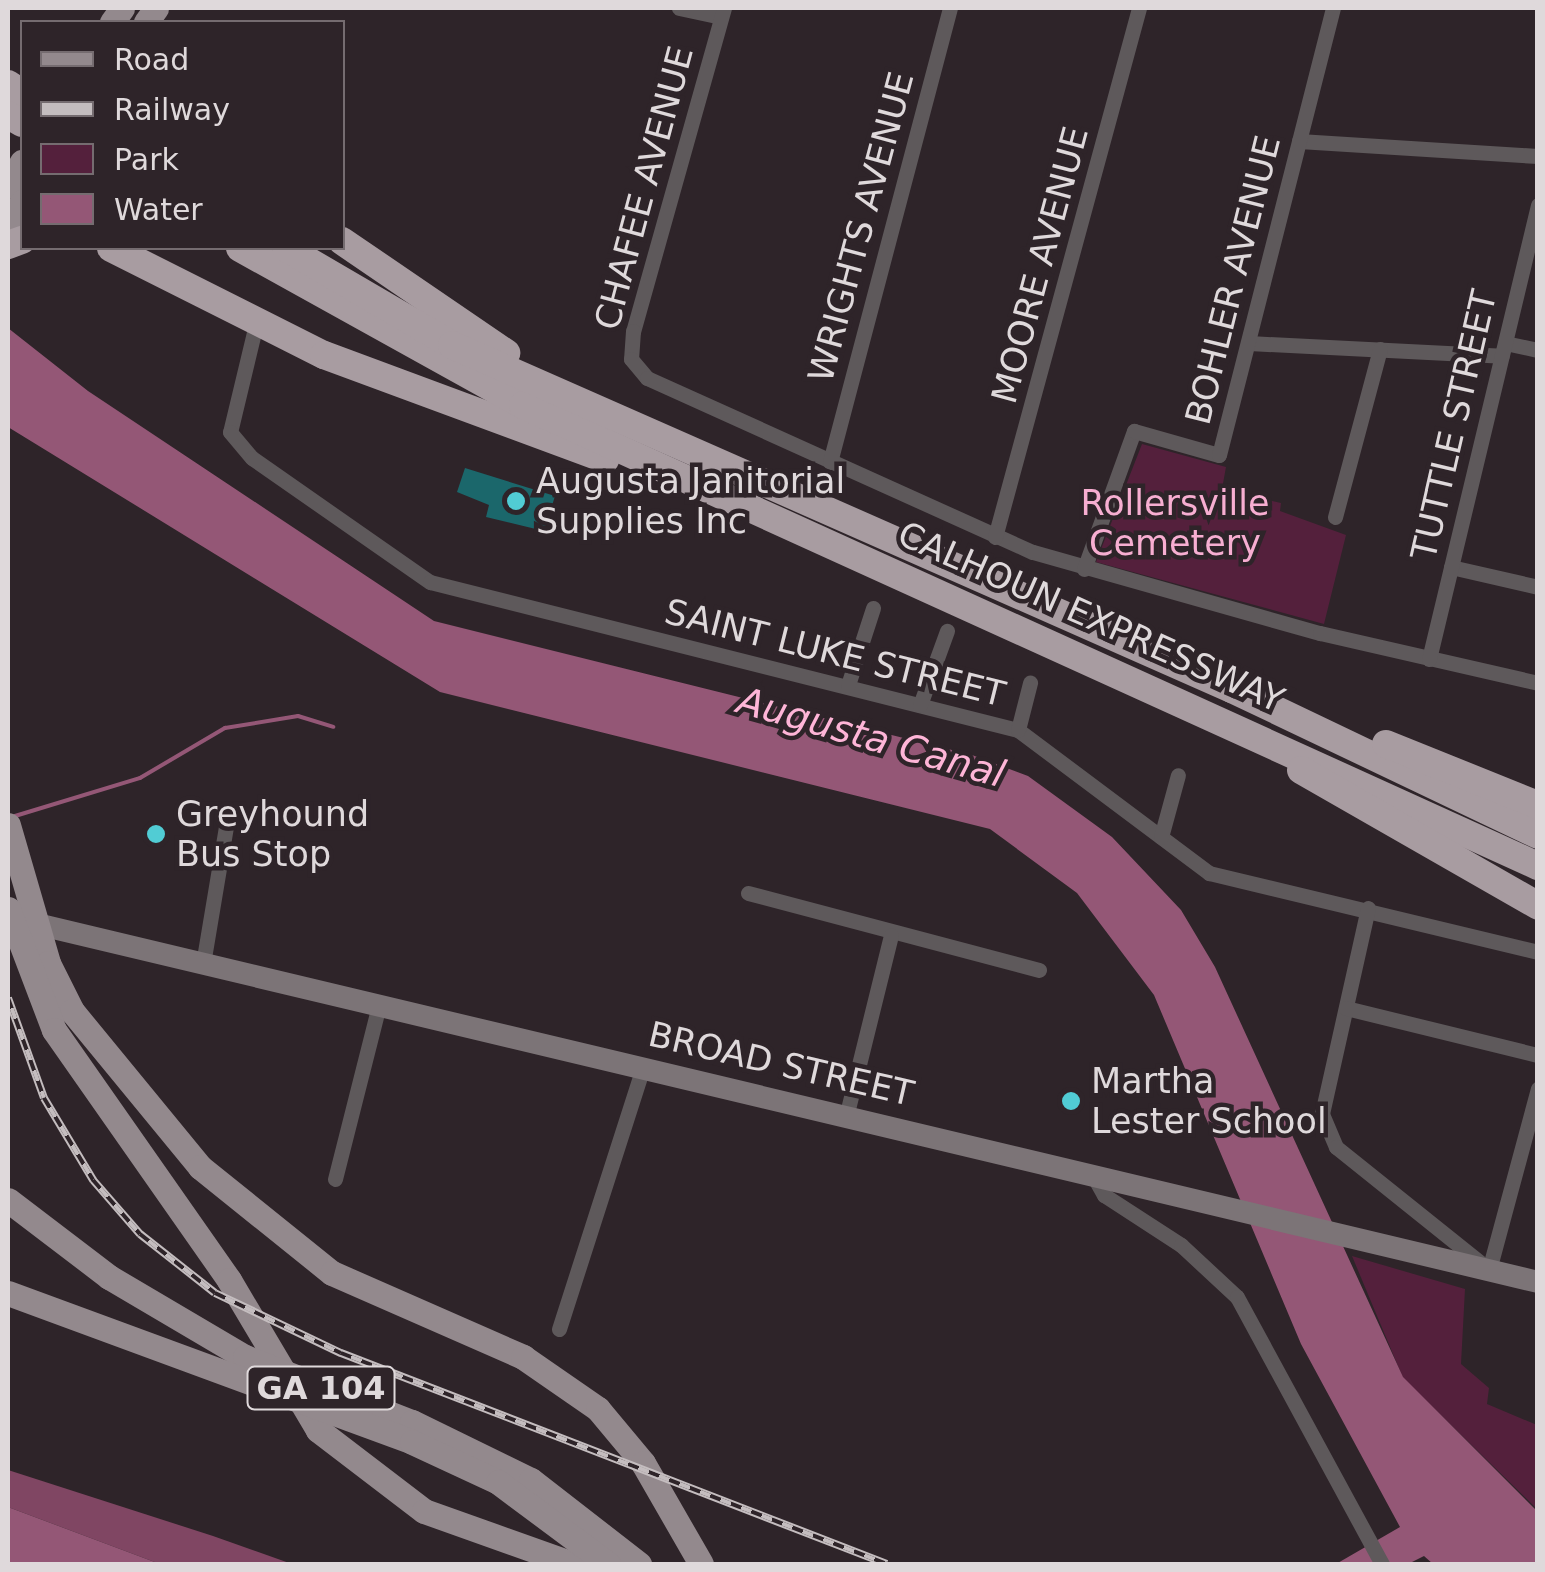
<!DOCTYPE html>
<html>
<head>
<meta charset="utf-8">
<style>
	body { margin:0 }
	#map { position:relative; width:1545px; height:1572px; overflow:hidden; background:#2e2429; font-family:"DejaVu Sans",sans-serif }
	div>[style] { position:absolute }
	.green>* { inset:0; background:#54203c }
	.forest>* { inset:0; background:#804663 }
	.water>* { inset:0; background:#945776 }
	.stream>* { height:4px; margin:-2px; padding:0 2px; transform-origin:2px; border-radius:2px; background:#945776 }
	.building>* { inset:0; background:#1b676b }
	.street>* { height:15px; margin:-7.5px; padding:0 7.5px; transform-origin:7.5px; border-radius:7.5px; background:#5e595b }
	.secondary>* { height:22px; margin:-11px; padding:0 11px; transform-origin:11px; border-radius:11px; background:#7c7477 }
	.primary>* { height:25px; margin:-12.5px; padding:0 12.5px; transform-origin:12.5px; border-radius:12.5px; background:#93898d }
	.highway>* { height:28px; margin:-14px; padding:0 14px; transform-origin:14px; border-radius:14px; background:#a89ca1 }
	.rail>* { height:8px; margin-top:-4px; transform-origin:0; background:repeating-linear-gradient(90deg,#2e2429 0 11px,#c4bdbf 0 22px); box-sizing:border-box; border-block:2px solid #c4bdbf }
	.dots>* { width:28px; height:28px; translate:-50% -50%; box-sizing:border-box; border:5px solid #2e2429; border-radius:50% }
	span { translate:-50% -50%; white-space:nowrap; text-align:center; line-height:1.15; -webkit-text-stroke:9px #2e2429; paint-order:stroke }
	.shield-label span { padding:2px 8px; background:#2e2429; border:2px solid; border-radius:8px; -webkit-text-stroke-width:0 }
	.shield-label { font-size:32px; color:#dfd9db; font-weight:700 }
	.street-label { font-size:35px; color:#dfd9db }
	.poi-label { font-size:35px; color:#dfd9db }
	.left { translate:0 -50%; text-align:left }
	.park-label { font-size:35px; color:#f7aed1 }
	.water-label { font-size:38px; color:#feb5d7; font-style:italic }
	.frame { position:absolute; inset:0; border:10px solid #dfd9db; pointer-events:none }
	.legend { position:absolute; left:20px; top:20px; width:325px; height:230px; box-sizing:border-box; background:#2e2429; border:2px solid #756c70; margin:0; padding:12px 18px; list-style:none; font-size:30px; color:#dfd9db }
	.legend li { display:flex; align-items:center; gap:20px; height:50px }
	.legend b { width:50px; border:2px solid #756c70 }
</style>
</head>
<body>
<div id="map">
	<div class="green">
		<i style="clip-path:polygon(1142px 444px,1226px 467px,1222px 489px,1281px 503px,1280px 511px,1346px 535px,1324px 624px,1096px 562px)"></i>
		<i style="clip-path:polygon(1352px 1256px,1465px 1289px,1461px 1364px,1489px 1388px,1487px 1404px,1537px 1425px,1537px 1509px,1403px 1378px)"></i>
	</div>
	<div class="forest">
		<i style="clip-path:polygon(8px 1470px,213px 1536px,292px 1564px,160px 1564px,8px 1507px)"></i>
	</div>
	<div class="water">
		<i style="clip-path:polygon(8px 328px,88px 391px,434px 621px,972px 755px,1028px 776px,1112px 837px,1181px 910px,1215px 967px,1403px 1377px,1537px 1511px,1537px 1564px,1433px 1564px,1424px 1556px,1408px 1564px,1336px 1564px,1400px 1527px,1301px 1344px,1154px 995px,1077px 893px,990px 829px,440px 692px,8px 427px)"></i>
		<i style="clip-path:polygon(8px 1507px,160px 1564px,8px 1564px)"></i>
	</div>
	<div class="stream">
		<i style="left:15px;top:816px;width:131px;rotate:-16.9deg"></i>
		<i style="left:140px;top:778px;width:99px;rotate:-30.5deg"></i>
		<i style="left:225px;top:728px;width:74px;rotate:-9.3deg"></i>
		<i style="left:298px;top:716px;width:37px;rotate:17deg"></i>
	</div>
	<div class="building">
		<i style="clip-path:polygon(465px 468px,555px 496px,544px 531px,486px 517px,489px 505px,457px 492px)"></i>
	</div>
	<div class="street">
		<i style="left:679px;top:8px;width:43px;rotate:12.1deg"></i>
		<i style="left:724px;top:8px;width:336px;rotate:105.7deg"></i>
		<i style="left:633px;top:331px;width:28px;rotate:94deg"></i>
		<i style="left:631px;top:359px;width:25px;rotate:50deg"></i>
		<i style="left:647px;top:378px;width:423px;rotate:24.3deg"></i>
		<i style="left:1033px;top:552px;width:298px;rotate:15.8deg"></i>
		<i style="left:1320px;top:633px;width:224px;rotate:12.9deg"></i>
		<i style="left:1299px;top:141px;width:239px;rotate:3.6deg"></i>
		<i style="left:256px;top:324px;width:111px;rotate:103.5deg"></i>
		<i style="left:230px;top:432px;width:34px;rotate:50deg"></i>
		<i style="left:252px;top:458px;width:217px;rotate:34.9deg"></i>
		<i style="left:430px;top:582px;width:606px;rotate:14.13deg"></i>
		<i style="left:1018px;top:730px;width:239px;rotate:36.8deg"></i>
		<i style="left:1209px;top:873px;width:338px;rotate:13.5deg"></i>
		<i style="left:1249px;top:343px;width:253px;rotate:2.9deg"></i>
		<i style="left:1505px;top:343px;width:34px;rotate:12deg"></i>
		<i style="left:830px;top:462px;width:470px;rotate:-75.2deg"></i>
		<i style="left:1335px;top:517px;width:174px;rotate:-75deg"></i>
		<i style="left:995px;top:537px;width:548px;rotate:-74.77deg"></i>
		<i style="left:1451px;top:567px;width:89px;rotate:12.9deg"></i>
		<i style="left:1084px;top:569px;width:147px;rotate:-70.1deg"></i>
		<i style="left:1134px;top:431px;width:88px;rotate:15.8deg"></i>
		<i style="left:1219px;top:455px;width:461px;rotate:-75.7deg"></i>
		<i style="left:1429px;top:659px;width:467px;rotate:-76.5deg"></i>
		<i style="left:848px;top:685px;width:81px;rotate:-72deg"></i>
		<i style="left:920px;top:705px;width:79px;rotate:-70deg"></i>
		<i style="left:1018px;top:730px;width:49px;rotate:-75.7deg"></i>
		<i style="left:1161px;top:837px;width:64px;rotate:-74.7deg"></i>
		<i style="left:748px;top:893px;width:301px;rotate:14.8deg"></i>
		<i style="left:1368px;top:908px;width:211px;rotate:102.6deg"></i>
		<i style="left:1322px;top:1114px;width:36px;rotate:67deg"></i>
		<i style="left:1336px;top:1147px;width:192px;rotate:38.7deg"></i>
		<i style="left:203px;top:964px;width:146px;rotate:-80.5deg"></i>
		<i style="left:1346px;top:1008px;width:198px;rotate:13.8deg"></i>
		<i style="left:847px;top:1113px;width:183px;rotate:-76.1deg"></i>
		<i style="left:1094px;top:1177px;width:21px;rotate:61deg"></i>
		<i style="left:1104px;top:1195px;width:92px;rotate:33deg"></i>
		<i style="left:1181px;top:1245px;width:76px;rotate:42.9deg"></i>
		<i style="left:1237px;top:1297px;width:304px;rotate:61.5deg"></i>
		<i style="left:335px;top:1179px;width:175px;rotate:-75.8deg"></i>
		<i style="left:1489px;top:1270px;width:188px;rotate:-74.9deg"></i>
		<i style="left:559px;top:1329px;width:274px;rotate:-72.2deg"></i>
	</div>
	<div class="secondary">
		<i style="left:24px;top:921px;width:1556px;rotate:13.41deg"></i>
	</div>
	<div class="primary">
		<i style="left:112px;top:22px;width:17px;rotate:-54deg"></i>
		<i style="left:146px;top:22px;width:17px;rotate:-54deg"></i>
		<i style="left:8px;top:186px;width:28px;rotate:-60deg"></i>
		<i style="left:8px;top:225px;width:27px;rotate:-59deg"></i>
		<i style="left:8px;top:825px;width:144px;rotate:73.8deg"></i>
		<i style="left:48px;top:963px;width:54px;rotate:63.4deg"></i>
		<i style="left:72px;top:1011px;width:202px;rotate:50.6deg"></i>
		<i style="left:200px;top:1167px;width:169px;rotate:38.8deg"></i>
		<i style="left:332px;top:1273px;width:209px;rotate:23.7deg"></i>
		<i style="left:523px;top:1357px;width:91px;rotate:34.7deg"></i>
		<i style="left:598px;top:1409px;width:70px;rotate:50.2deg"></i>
		<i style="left:643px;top:1463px;width:116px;rotate:60.1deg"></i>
		<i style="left:8px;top:909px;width:129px;rotate:69.2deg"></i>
		<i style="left:54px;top:1030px;width:305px;rotate:55deg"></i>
		<i style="left:229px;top:1280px;width:174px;rotate:59.3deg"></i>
		<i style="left:318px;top:1430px;width:133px;rotate:37.4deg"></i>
		<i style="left:424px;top:1511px;width:158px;rotate:19.6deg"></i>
		<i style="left:8px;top:1200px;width:127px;rotate:37.3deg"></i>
		<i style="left:109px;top:1277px;width:158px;rotate:30.5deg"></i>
		<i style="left:245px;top:1357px;width:179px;rotate:21.3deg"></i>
		<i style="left:412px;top:1422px;width:132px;rotate:26deg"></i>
		<i style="left:531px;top:1480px;width:137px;rotate:37.9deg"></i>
		<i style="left:8px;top:1293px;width:431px;rotate:20.2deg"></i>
		<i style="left:412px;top:1442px;width:95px;rotate:24.9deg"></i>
		<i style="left:498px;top:1482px;width:137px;rotate:36.7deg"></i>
	</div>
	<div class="highway">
		<i style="left:8px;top:84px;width:17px;rotate:33deg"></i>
		<i style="left:8px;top:115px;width:16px;rotate:30deg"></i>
		<i style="left:342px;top:241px;width:199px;rotate:34.3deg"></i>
		<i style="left:8px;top:245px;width:15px;rotate:-20deg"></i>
		<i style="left:111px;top:248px;width:238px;rotate:26.7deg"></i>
		<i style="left:324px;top:355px;width:300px;rotate:20.3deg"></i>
		<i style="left:240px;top:248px;width:324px;rotate:29deg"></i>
		<i style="left:523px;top:405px;width:1115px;rotate:24.43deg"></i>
		<i style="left:286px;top:248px;width:192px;rotate:30.3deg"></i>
		<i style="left:452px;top:345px;width:852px;rotate:23.8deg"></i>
		<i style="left:1232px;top:689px;width:339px;rotate:25.5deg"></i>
		<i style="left:1386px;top:744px;width:164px;rotate:21.9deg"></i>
		<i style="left:1301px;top:770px;width:273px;rotate:29.8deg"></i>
	</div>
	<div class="rail">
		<i style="left:8px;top:998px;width:106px;rotate:70.2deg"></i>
		<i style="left:44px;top:1098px;width:96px;rotate:59.1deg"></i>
		<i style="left:93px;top:1180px;width:72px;rotate:49deg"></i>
		<i style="left:140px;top:1234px;width:95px;rotate:38.2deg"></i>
		<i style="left:215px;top:1293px;width:140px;rotate:25.5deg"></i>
		<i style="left:341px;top:1353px;width:585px;rotate:21.13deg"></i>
	</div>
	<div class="dots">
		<i style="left:516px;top:501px;background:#51ccd4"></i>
		<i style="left:156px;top:834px;background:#51ccd4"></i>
		<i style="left:1071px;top:1101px;background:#51ccd4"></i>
	</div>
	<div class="shield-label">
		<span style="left:321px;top:1388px">GA 104</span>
	</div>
	<div class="street-label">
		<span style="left:644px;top:188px;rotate:-75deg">CHAFEE AVENUE</span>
		<span style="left:861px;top:227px;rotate:-75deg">WRIGHTS AVENUE</span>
		<span style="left:1040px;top:265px;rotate:-75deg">MOORE AVENUE</span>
		<span style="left:1233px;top:280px;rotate:-76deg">BOHLER AVENUE</span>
		<span style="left:1454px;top:425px;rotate:-77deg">TUTTLE STREET</span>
		<span style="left:1091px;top:617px;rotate:24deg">CALHOUN EXPRESSWAY</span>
		<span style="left:835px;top:653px;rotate:14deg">SAINT LUKE STREET</span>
		<span style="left:781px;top:1064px;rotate:13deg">BROAD STREET</span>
	</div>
	<div class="poi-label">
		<span class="left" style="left:536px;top:501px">Augusta Janitorial<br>Supplies Inc</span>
		<span class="left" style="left:176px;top:834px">Greyhound<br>Bus Stop</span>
		<span class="left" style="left:1091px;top:1101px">Martha<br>Lester School</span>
	</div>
	<div class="park-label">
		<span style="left:1175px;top:523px">Rollersville<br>Cemetery</span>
	</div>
	<div class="water-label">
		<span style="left:871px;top:738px;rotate:16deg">Augusta Canal</span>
	</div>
	<div class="frame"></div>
	<ul class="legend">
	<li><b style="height:12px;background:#93898d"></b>Road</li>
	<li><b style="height:12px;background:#c4bdbf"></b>Railway</li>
	<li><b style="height:28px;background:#54203c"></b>Park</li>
	<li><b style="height:28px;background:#945776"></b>Water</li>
	</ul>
</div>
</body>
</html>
